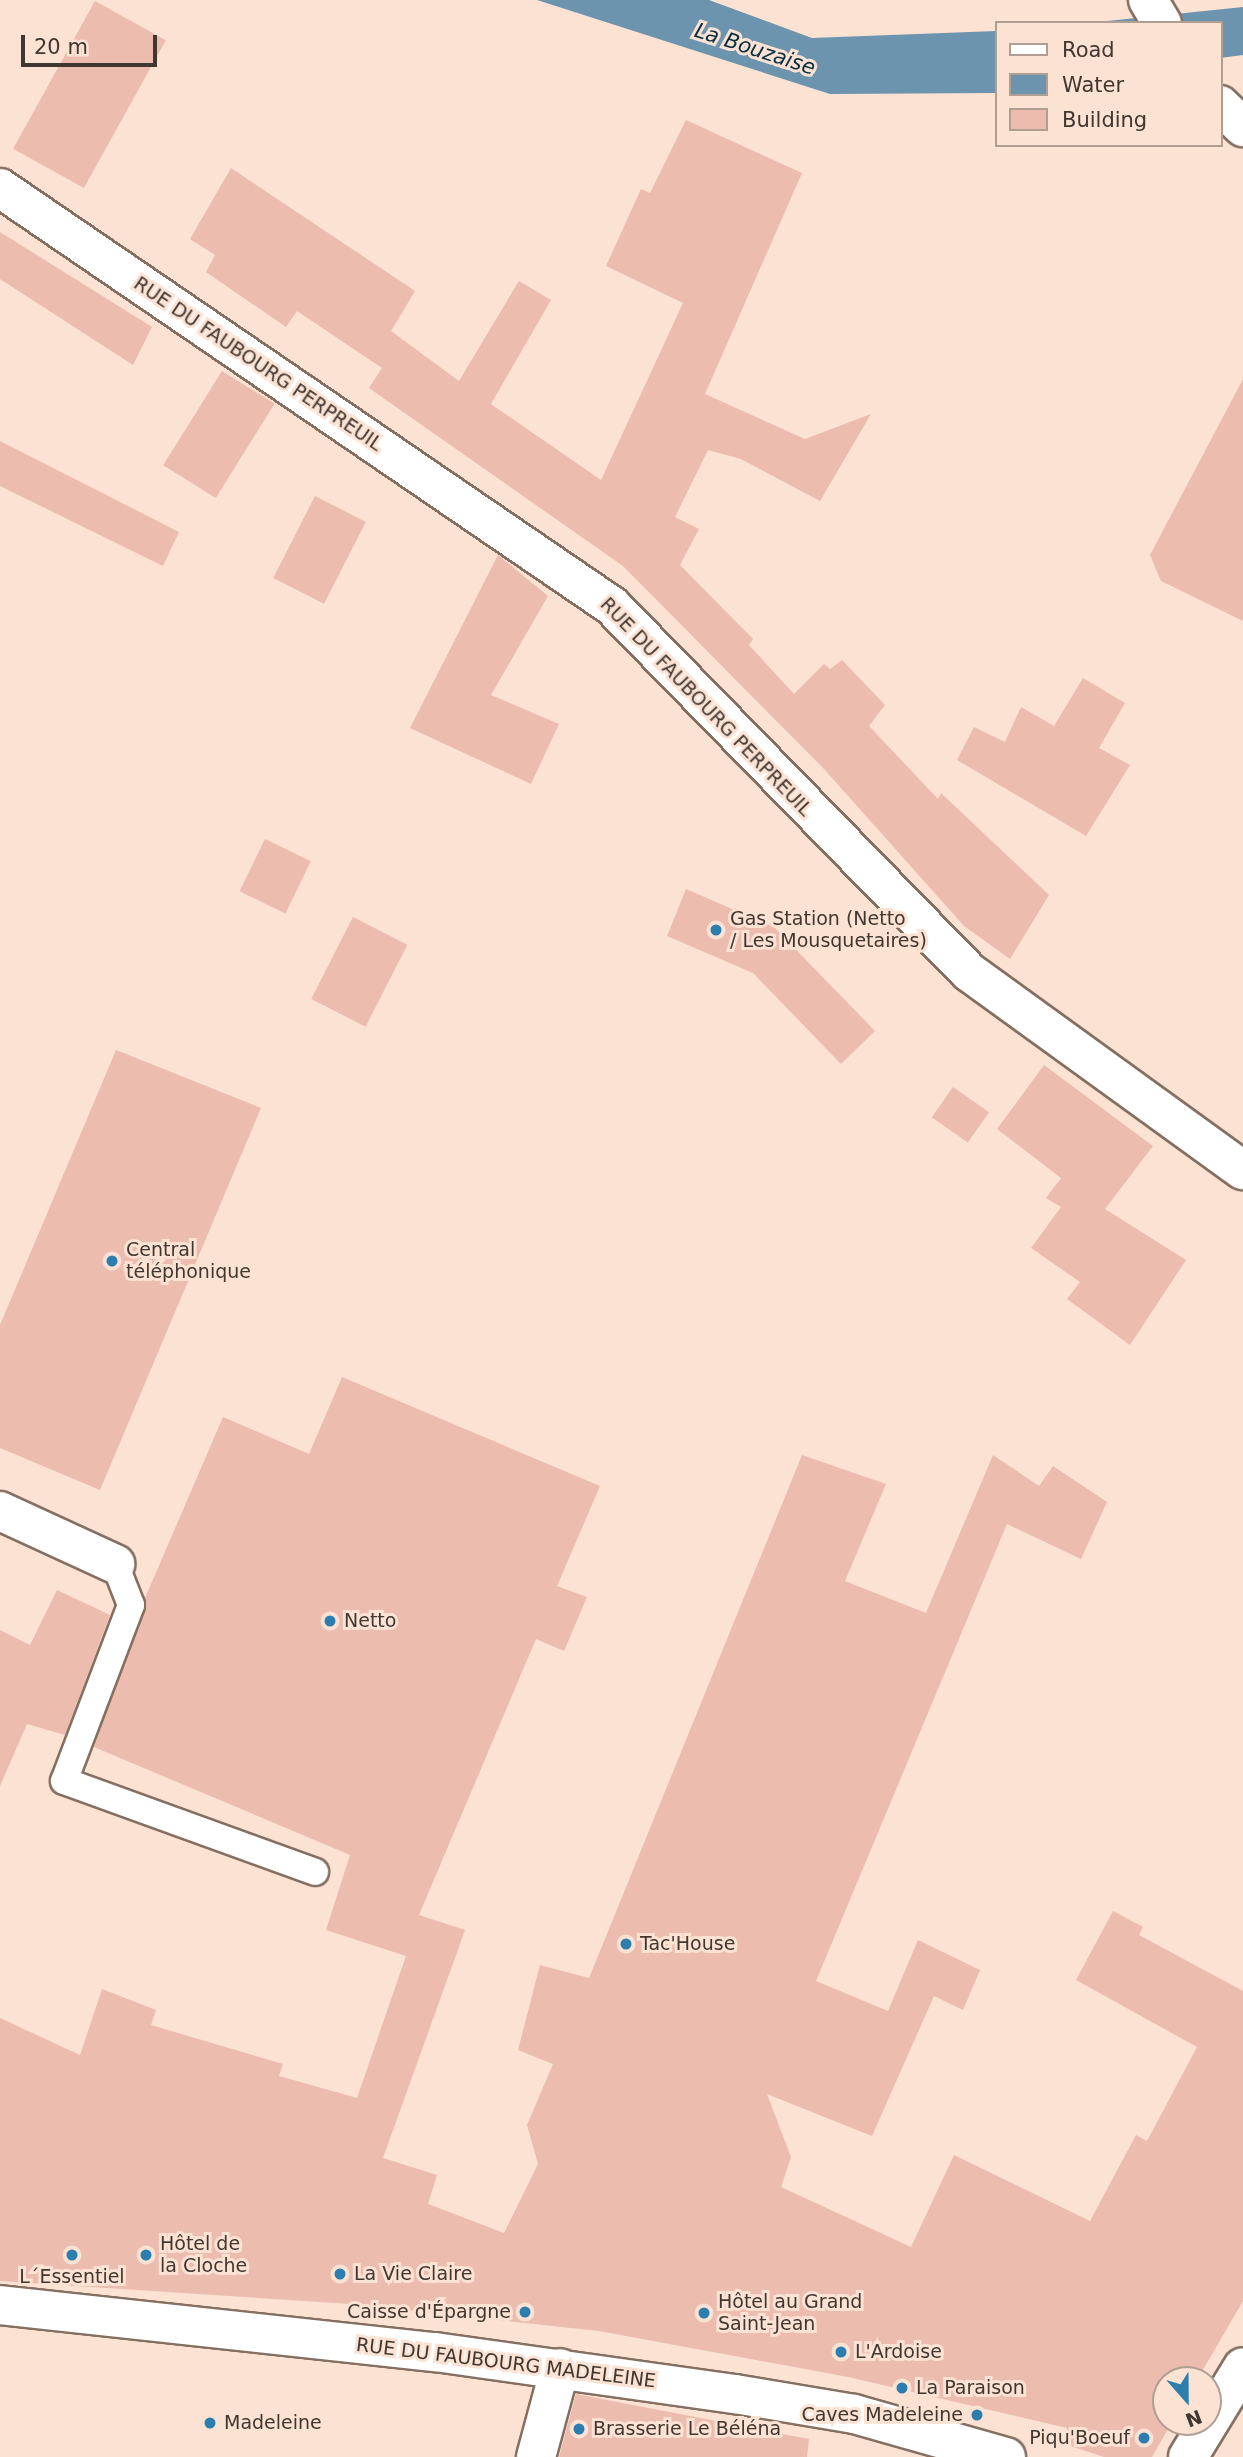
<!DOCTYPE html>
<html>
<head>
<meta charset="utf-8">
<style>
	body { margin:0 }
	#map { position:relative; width:1243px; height:2457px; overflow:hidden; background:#fbe2d3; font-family:"DejaVu Sans",sans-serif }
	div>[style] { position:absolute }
	.water>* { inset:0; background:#6c94ae }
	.building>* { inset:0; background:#ecbcaf; transform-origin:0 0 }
	.roads { filter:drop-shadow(2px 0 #846f61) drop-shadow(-2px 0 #846f61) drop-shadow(0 2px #846f61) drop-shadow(0 -2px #846f61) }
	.service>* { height:26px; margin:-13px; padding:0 13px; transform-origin:13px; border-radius:13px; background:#fff }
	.minor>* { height:38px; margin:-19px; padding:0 19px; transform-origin:19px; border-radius:19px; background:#fff }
	.secondary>* { height:38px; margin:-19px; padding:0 19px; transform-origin:19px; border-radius:19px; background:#fff }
	.primary>* { height:38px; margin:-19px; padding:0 19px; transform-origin:19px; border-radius:19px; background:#fff }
	.dots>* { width:19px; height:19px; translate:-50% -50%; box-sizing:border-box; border:4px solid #fbe2d3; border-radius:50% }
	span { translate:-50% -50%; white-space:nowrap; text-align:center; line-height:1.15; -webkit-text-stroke:6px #fbe2d3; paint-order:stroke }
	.street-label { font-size:19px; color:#413731 }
	.poi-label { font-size:19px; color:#413731 }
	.left { translate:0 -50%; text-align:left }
	.right { translate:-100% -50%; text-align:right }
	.water-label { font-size:21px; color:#082d40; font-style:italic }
	.legend { position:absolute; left:995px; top:21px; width:228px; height:126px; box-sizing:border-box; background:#fbe2d3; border:2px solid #b19e92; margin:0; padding:9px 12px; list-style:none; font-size:21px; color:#413731 }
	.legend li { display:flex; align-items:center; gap:14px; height:35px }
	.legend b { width:35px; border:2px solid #b19e92 }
	.north { position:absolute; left:1152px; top:2366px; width:70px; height:70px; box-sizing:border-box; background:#fbe2d3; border:2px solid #b19e92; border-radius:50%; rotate:159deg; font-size:19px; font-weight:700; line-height:28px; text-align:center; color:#413731 }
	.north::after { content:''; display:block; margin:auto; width:24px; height:32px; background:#2c7eaf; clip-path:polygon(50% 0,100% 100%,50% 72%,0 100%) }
	.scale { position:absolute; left:21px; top:35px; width:136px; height:32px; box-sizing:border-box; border:4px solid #413731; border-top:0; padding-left:9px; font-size:21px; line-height:24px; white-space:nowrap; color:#413731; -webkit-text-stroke:5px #fbe2d3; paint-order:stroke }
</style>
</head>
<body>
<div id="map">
	<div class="water">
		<i style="clip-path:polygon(537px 0,709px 0,812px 38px,996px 31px,996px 93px,830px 94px)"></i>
		<i style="clip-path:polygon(1243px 7px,1243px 55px,1220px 58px,1220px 23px,1088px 23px)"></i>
	</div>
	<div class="building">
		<i style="left:95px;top:1px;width:81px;height:169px;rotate:29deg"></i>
		<i style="clip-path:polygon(686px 120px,802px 173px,705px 394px,805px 439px,871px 414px,820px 501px,741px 459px,708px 450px,675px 517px,699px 529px,680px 565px,753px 639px,749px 645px,794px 694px,824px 664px,830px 669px,842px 660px,885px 705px,869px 726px,938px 799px,941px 793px,1049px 895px,1010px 959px,964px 926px,824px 769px,623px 566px,369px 388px,382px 368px,297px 311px,286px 327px,206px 272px,215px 255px,190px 239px,231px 168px,415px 291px,391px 331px,459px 381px,519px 281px,551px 300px,491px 404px,601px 480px,683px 303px,606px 266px,641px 189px,650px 193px)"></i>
		<i style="clip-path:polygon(0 232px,152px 327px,133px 365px,0 279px)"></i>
		<i style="left:222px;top:371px;width:62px;height:111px;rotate:32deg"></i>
		<i style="clip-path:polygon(1243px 379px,1243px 621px,1161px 581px,1150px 555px)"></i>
		<i style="clip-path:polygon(0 441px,179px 532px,163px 566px,0 486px)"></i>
		<i style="left:315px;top:496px;width:57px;height:92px;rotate:27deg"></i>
		<i style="clip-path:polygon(498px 555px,548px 596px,491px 695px,559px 724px,531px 784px,410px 728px)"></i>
		<i style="clip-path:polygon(1083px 678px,1125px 703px,1099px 748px,1130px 765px,1086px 836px,957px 760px,974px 727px,1005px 742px,1021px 707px,1054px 726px)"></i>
		<i style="left:265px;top:839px;width:51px;height:58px;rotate:26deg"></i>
		<i style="clip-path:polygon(686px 889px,774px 927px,875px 1031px,841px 1064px,753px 973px,667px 936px)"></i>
		<i style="left:353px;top:917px;width:61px;height:92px;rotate:27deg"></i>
		<i style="clip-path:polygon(116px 1050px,261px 1108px,100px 1490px,0 1448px,0 1325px)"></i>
		<i style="clip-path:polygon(1044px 1065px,1153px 1146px,1105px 1209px,1186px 1260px,1130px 1345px,1067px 1299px,1080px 1282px,1031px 1248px,1061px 1207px,1046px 1198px,1061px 1178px,997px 1129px)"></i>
		<i style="left:953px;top:1087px;width:44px;height:37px;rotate:35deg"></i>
		<i style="clip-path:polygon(342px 1377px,600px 1486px,557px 1586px,587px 1597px,564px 1651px,536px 1639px,419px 1915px,465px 1930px,383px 2158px,437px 2175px,428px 2204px,504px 2233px,538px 2164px,527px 2125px,553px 2064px,518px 2050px,540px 1965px,589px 1978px,802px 1455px,886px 1484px,845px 1581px,926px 1613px,993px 1455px,1039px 1486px,1053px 1466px,1107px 1502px,1081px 1559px,1007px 1524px,816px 1981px,888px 2011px,918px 1940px,980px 1970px,963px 2010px,934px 1996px,872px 2136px,767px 2094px,791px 2157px,781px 2187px,911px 2247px,954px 2155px,1090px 2221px,1136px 2135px,1147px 2141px,1197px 2047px,1076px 1980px,1113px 1911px,1143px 1927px,1139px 1935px,1243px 1991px,1243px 2301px,1197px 2380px,1166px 2380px,1166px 2422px,1172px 2422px,1152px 2457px,1104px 2457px,1064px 2444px,1067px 2428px,848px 2377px,599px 2331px,350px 2304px,0 2281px,0 2018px,80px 2055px,102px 1989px,156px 2010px,151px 2025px,283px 2064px,279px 2076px,357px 2098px,406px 1956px,326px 1930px,350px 1855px,94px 1747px,145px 1598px,223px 1417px,309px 1454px)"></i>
		<i style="clip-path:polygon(57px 1590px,110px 1615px,65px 1735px,27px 1724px,0 1786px,0 1630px,30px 1645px)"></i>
		<i style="clip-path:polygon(576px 2394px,809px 2439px,807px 2457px,559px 2457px)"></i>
	</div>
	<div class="roads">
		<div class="service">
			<i style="left:115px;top:1564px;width:44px;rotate:68.7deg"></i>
			<i style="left:131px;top:1605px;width:188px;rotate:110.8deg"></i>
			<i style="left:64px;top:1781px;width:267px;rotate:19.9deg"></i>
		</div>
		<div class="minor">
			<i style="left:1148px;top:0;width:27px;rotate:59deg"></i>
			<i style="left:1220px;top:105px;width:32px;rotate:44deg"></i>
			<i style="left:0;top:1511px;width:127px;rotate:24.7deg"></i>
			<i style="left:536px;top:2457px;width:92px;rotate:-74.9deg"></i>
		</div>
		<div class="secondary">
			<i style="left:0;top:188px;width:741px;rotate:34.33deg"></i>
			<i style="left:612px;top:606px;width:511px;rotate:45.71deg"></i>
			<i style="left:969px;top:972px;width:338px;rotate:35.9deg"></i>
		</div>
		<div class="primary">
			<i style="left:0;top:2305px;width:438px;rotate:6.2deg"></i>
			<i style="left:435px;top:2352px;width:303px;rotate:8deg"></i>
			<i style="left:735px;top:2394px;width:121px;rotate:9.5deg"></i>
			<i style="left:854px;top:2414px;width:158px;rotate:15.8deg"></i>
			<i style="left:1188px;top:2457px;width:105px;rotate:-58.6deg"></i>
		</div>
	</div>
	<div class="dots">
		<i style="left:716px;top:930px;background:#2c7eaf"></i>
		<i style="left:112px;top:1261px;background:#2c7eaf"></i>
		<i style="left:330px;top:1621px;background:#2c7eaf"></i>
		<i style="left:626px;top:1944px;background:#2c7eaf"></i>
		<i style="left:72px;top:2255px;background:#2c7eaf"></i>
		<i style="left:146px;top:2255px;background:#2c7eaf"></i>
		<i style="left:340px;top:2274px;background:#2c7eaf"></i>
		<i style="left:525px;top:2312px;background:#2c7eaf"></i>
		<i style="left:704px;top:2313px;background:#2c7eaf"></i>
		<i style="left:841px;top:2352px;background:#2c7eaf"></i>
		<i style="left:902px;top:2388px;background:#2c7eaf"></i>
		<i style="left:977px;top:2415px;background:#2c7eaf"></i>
		<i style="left:210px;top:2423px;background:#2c7eaf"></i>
		<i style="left:579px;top:2429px;background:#2c7eaf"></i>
		<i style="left:1144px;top:2438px;background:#2c7eaf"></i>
	</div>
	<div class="street-label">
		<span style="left:258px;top:364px;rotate:34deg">RUE DU FAUBOURG PERPREUIL</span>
		<span style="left:706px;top:707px;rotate:46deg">RUE DU FAUBOURG PERPREUIL</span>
		<span style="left:506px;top:2363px;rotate:7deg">RUE DU FAUBOURG MADELEINE</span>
	</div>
	<div class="poi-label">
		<span class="left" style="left:730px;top:930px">Gas Station (Netto<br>/ Les Mousquetaires)</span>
		<span class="left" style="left:126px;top:1261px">Central<br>téléphonique</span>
		<span class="left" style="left:344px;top:1621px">Netto</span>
		<span class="left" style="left:640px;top:1944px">Tac'House</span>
		<span class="left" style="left:160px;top:2255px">Hôtel de<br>la Cloche</span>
		<span class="left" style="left:354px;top:2274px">La Vie Claire</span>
		<span style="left:72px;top:2277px">L´Essentiel</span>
		<span class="left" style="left:718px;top:2313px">Hôtel au Grand<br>Saint-Jean</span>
		<span class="right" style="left:511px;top:2312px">Caisse d'Épargne</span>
		<span class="left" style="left:855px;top:2352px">L'Ardoise</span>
		<span class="left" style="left:916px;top:2388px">La Paraison</span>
		<span class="right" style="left:963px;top:2415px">Caves Madeleine</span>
		<span class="left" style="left:224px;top:2423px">Madeleine</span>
		<span class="left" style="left:593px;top:2429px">Brasserie Le Béléna</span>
		<span class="right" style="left:1130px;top:2438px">Piqu'Boeuf</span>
	</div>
	<div class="water-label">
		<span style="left:755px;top:49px;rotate:18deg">La Bouzaise</span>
	</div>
	<ul class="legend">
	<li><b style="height:9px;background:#fff"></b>Road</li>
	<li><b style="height:19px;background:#6c94ae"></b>Water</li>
	<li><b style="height:19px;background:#ecbcaf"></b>Building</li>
	</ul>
	<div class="north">N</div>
	<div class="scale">20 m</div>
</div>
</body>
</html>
